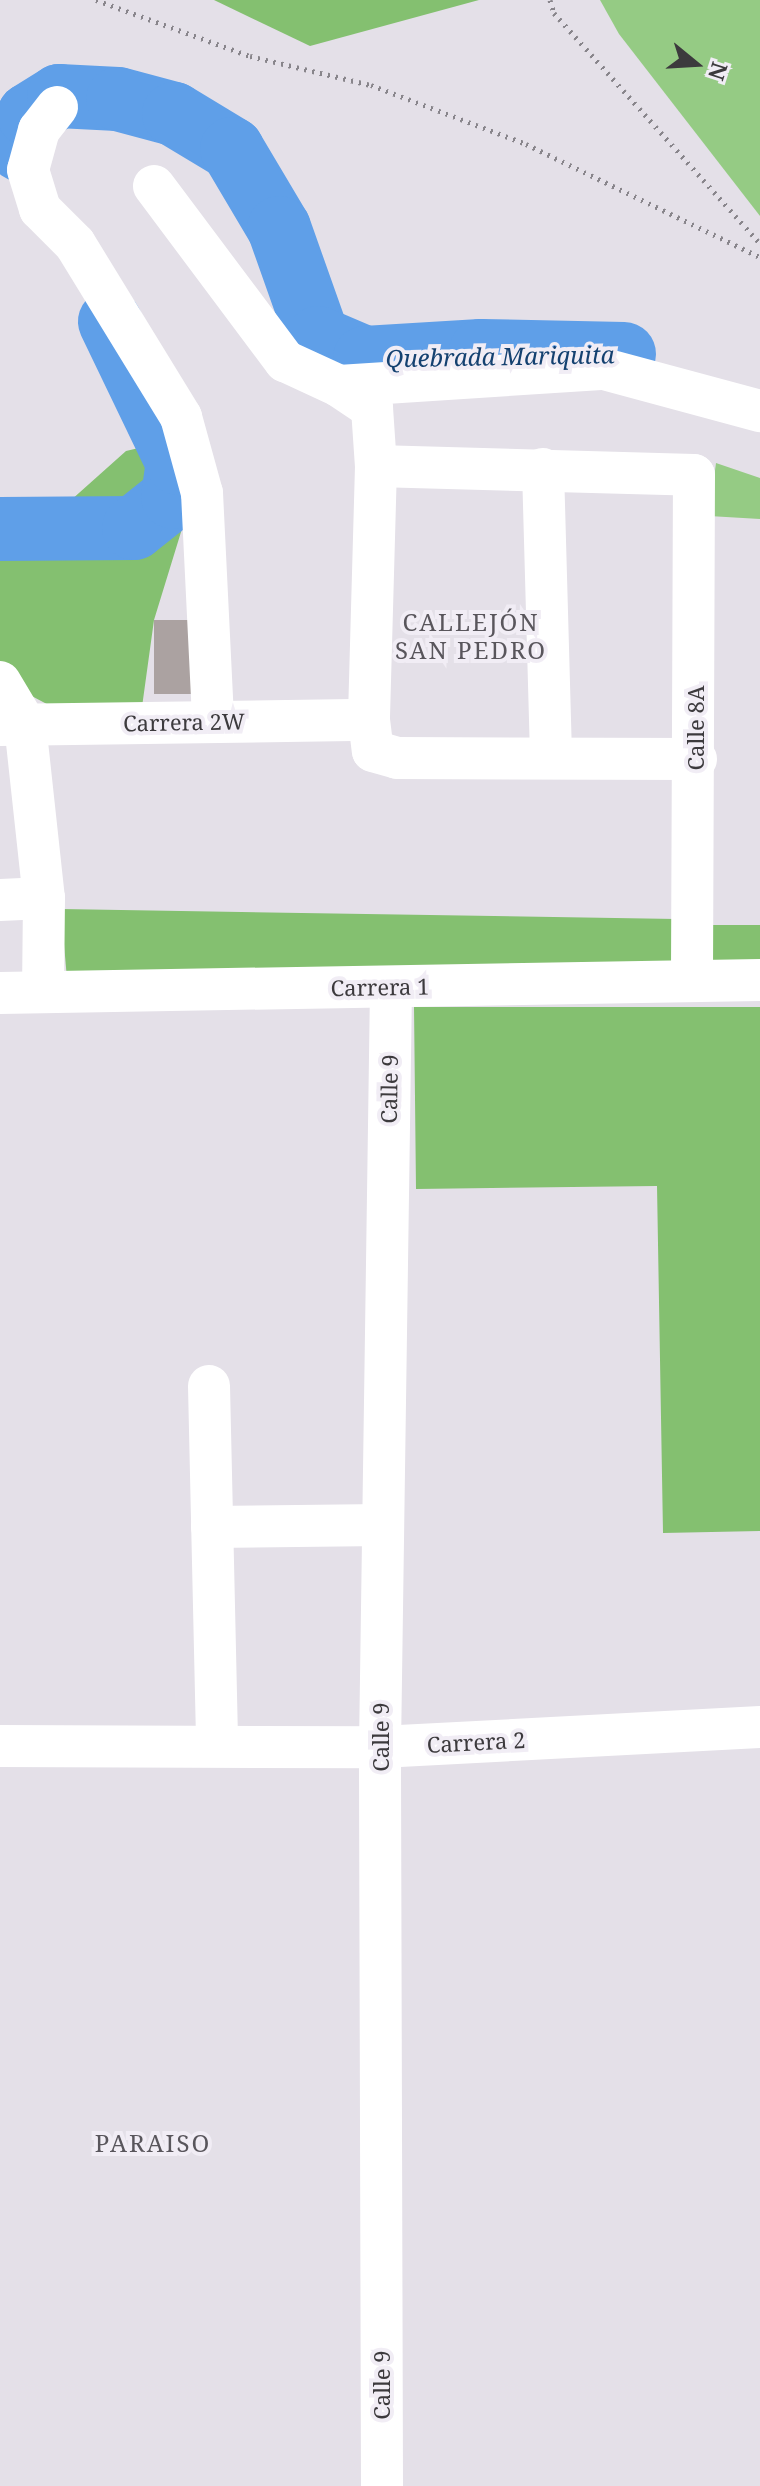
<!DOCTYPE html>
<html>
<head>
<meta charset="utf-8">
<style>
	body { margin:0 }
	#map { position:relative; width:760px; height:2486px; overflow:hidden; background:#e4e0e8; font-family:"Noto Serif",serif }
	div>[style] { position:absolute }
	.green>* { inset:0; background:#95cb84 }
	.forest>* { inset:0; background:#84c070; transform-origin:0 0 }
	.river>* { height:64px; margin:-32px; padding:0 32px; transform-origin:32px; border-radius:32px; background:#5f9fe8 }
	.building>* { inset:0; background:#aba2a1; transform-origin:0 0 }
	.path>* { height:5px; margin-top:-2.5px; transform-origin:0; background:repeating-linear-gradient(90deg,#88858b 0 2px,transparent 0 8px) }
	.minor>* { height:42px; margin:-21px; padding:0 21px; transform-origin:21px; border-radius:21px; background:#fff }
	span { translate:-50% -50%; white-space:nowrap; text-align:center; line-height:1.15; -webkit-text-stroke:8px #f1edf5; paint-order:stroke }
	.street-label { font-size:22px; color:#3c3a3d }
	.water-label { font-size:24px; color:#144170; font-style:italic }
	.neighbourhood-label { font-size:24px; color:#59565c; letter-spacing:2px }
	.north { position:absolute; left:656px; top:24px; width:80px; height:80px; -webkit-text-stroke:6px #f1edf5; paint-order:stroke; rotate:108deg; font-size:22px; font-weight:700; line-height:32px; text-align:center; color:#3c3a3d }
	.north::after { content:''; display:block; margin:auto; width:28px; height:36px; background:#3c3a3d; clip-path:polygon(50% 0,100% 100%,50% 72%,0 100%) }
</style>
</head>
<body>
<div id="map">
	<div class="green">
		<i style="clip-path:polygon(600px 0,760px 0,760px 216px,619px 34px)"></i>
		<i style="clip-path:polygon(716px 463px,760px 478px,760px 519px,709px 516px)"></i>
	</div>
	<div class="forest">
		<i style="clip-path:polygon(214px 0,479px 0,310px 46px)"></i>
		<i style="clip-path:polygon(177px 439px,189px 506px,154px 620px,142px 707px,77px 720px,26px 693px,0 696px,0 500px,70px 501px,126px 451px)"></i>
		<i style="clip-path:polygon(61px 909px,676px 919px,677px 972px,67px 979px)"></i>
		<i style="left:760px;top:925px;width:41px;height:54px;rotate:90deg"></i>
		<i style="clip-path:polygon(414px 1007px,760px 1007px,760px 1531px,663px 1533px,657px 1186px,416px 1189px)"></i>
	</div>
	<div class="river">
		<i style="left:21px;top:150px;width:36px;rotate:-77deg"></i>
		<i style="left:29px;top:115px;width:36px;rotate:-32deg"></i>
		<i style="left:59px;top:96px;width:59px;rotate:2.9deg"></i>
		<i style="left:118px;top:99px;width:58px;rotate:15deg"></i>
		<i style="left:174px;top:114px;width:68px;rotate:31.1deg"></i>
		<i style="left:232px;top:149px;width:92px;rotate:59.3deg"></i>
		<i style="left:279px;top:228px;width:117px;rotate:70.5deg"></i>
		<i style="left:318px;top:338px;width:51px;rotate:23.1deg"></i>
		<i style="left:365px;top:358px;width:116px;rotate:-3.5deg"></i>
		<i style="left:481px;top:351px;width:143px;rotate:1.2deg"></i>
		<i style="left:0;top:529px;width:134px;rotate:-0.4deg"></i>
		<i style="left:134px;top:528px;width:50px;rotate:-38.5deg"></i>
		<i style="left:173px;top:497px;width:34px;rotate:-82deg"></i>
		<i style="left:178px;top:463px;width:157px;rotate:-115.7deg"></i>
	</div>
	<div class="building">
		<i style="left:154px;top:620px;width:44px;height:74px"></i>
	</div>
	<div class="path">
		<i style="left:96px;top:0;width:164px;rotate:20deg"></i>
		<i style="left:250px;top:56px;width:124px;rotate:13.5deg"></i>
		<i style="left:371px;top:85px;width:166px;rotate:20.8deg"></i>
		<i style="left:526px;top:144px;width:260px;rotate:25.8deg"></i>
		<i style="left:550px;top:0;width:14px;rotate:73deg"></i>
		<i style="left:554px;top:13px;width:309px;rotate:48.2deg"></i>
	</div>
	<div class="minor">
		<i style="left:57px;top:107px;width:29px;rotate:128deg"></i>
		<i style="left:39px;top:130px;width:41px;rotate:105.4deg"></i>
		<i style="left:28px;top:170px;width:41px;rotate:72.9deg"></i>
		<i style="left:40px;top:209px;width:49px;rotate:45deg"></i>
		<i style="left:75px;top:244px;width:203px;rotate:58.5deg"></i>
		<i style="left:181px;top:417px;width:79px;rotate:74.6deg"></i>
		<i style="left:202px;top:493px;width:229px;rotate:87.2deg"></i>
		<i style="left:154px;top:186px;width:219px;rotate:53.2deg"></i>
		<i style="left:285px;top:361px;width:60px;rotate:24.8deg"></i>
		<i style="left:339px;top:386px;width:40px;rotate:34deg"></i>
		<i style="left:372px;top:408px;width:58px;rotate:86.1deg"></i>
		<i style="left:376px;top:466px;width:254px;rotate:91.6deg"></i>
		<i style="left:369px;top:720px;width:31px;rotate:83deg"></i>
		<i style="left:373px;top:751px;width:25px;rotate:16deg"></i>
		<i style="left:397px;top:758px;width:299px;rotate:0.2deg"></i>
		<i style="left:339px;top:386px;width:266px;rotate:-3.7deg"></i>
		<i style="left:604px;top:369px;width:162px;rotate:15.1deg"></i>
		<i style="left:376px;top:466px;width:318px;rotate:1.6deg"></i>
		<i style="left:694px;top:475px;width:506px;rotate:90.23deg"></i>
		<i style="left:543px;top:469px;width:288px;rotate:88.4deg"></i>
		<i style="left:0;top:682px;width:49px;rotate:59.2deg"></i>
		<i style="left:25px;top:724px;width:175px;rotate:83.8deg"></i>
		<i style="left:44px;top:898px;width:94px;rotate:90.6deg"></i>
		<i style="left:0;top:725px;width:369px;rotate:-0.8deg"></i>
		<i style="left:0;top:900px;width:44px;rotate:-2.6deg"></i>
		<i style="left:0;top:993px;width:760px;rotate:-0.98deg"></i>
		<i style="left:209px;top:1386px;width:360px;rotate:88.7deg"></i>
		<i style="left:212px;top:1527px;width:171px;rotate:-0.7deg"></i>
		<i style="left:0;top:1746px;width:380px;rotate:0.2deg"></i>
		<i style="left:380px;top:1747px;width:381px;rotate:-3deg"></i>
		<i style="left:382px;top:2486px;width:739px;rotate:-90.16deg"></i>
		<i style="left:380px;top:1747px;width:760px;rotate:-89.17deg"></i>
	</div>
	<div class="street-label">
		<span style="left:184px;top:722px;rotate:-1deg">Carrera 2W</span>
		<span style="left:696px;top:728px;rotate:-90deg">Calle 8A</span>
		<span style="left:380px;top:987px;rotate:-1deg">Carrera 1</span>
		<span style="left:389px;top:1089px;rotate:-89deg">Calle 9</span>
		<span style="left:381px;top:1737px;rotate:-90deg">Calle 9</span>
		<span style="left:476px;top:1742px;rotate:-3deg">Carrera 2</span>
		<span style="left:382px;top:2385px;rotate:-90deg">Calle 9</span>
	</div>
	<div class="water-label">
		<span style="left:500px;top:356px;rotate:-1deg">Quebrada Mariquita</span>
	</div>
	<div class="neighbourhood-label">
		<span style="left:471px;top:636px">CALLEJÓN<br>SAN PEDRO</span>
		<span style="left:153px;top:2143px">PARAISO</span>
	</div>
	<div class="north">N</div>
</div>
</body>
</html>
